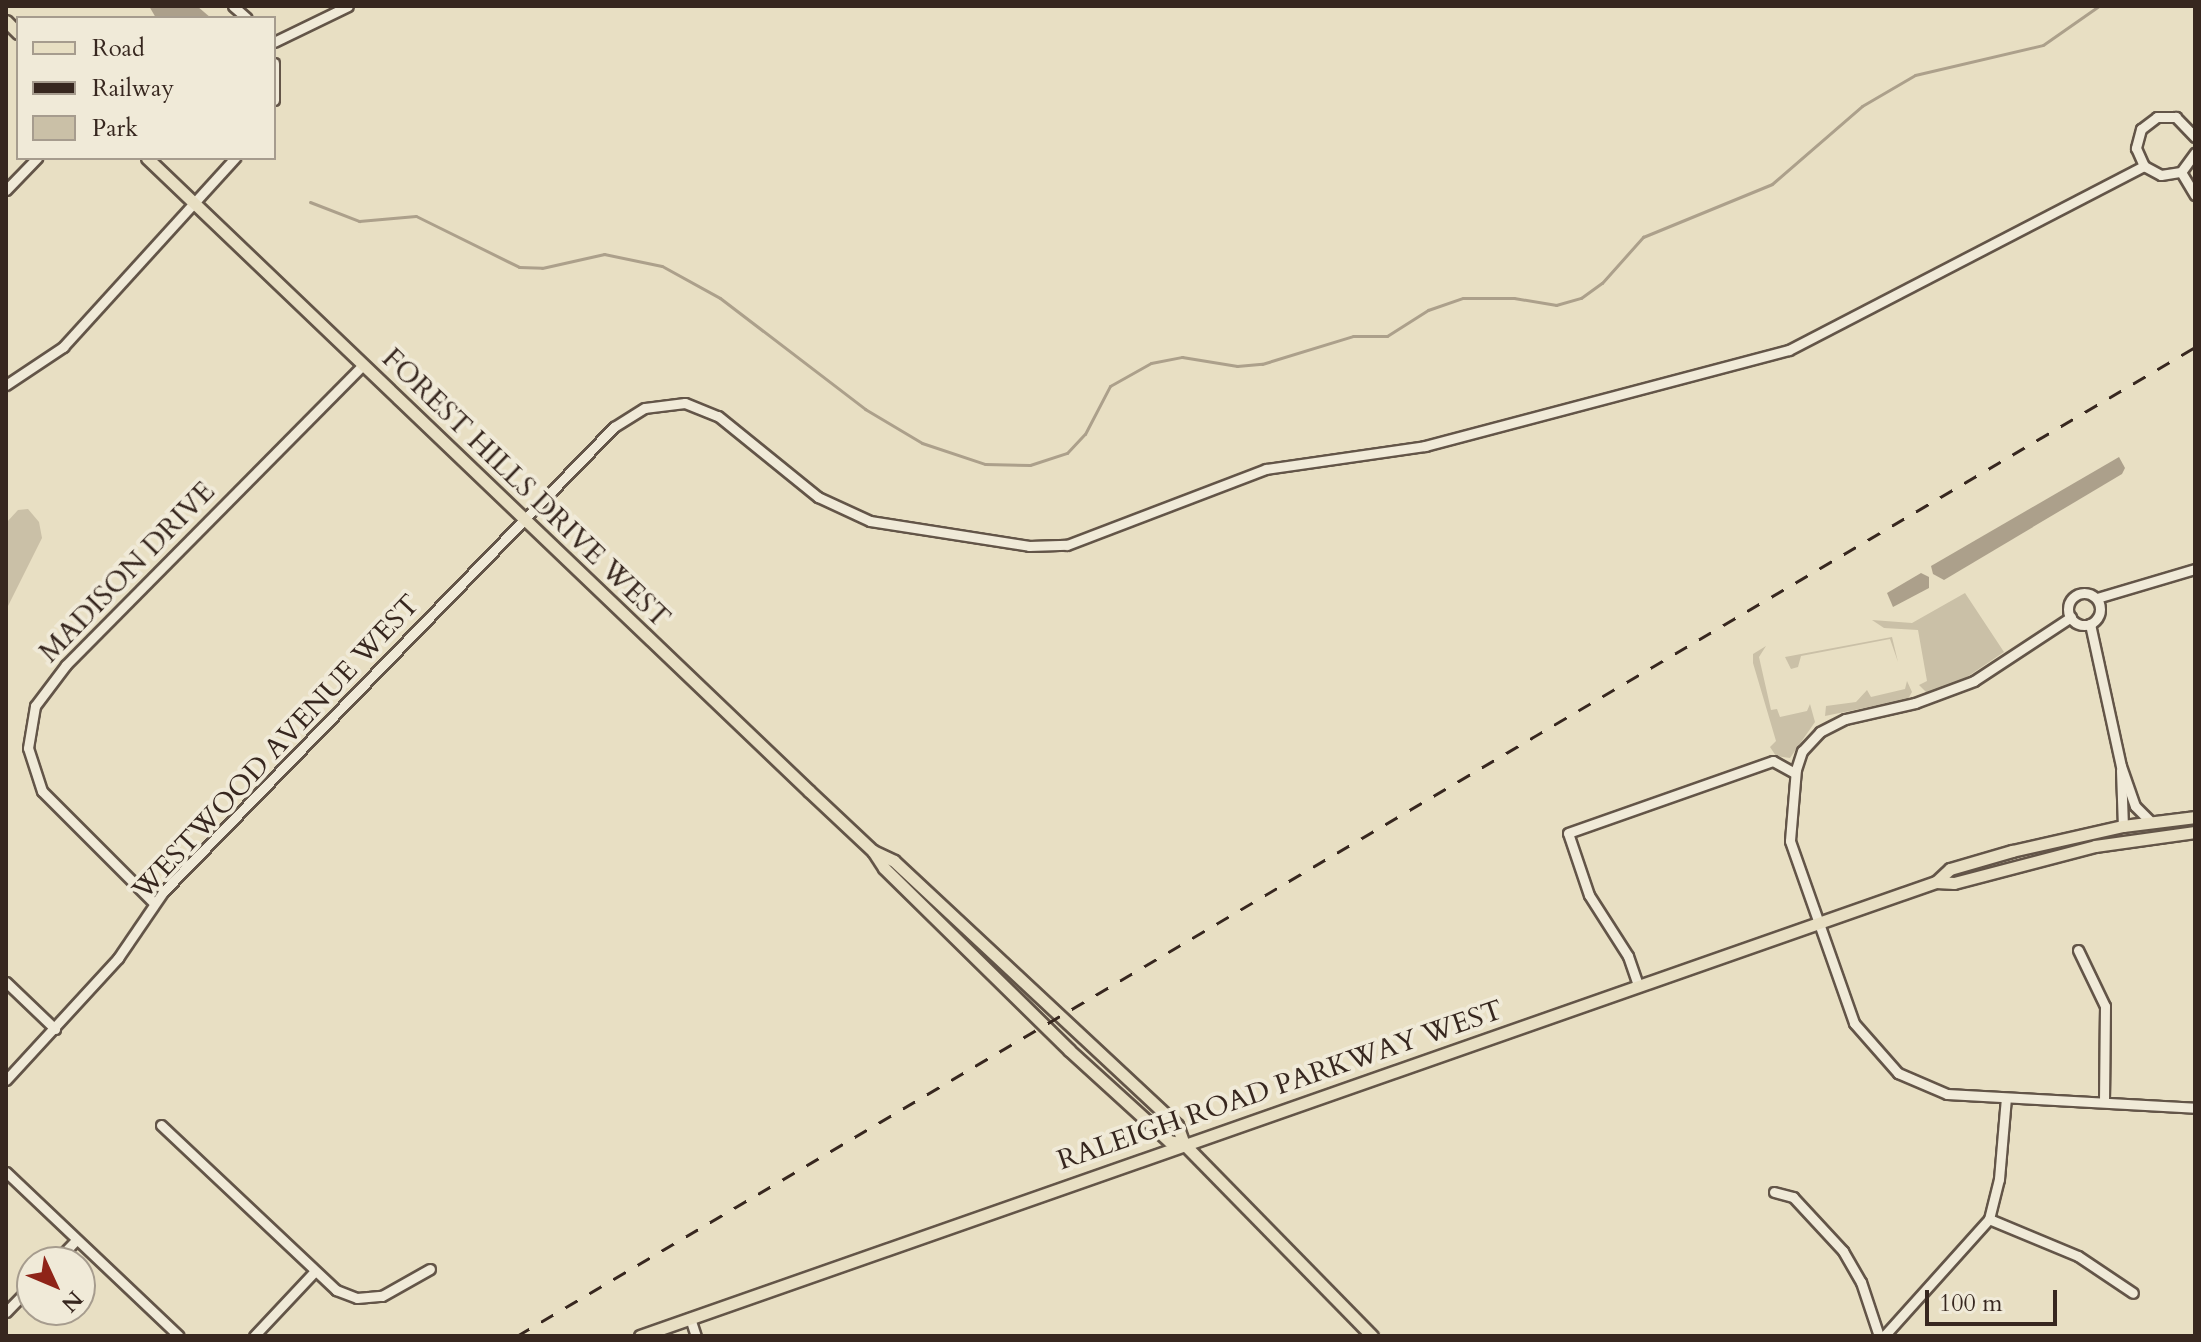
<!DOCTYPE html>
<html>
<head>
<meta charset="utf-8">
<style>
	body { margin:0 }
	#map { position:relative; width:2201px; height:1342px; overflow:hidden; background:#e8dfc3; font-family:Cardo,serif }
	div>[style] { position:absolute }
	.green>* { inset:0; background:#cac0a7 }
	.water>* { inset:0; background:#aca08b }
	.stream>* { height:3px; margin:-1.5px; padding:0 1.5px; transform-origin:1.5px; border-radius:1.5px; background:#aca08b }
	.roads { filter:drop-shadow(2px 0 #635548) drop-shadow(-2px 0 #635548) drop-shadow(0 2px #635548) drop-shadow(0 -2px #635548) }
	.minor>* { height:9px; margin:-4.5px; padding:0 4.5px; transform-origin:4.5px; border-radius:4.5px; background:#f0ead8 }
	.minor>.ring { margin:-4.5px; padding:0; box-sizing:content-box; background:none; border:9px solid #f0ead8; border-radius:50% }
	.major>* { height:11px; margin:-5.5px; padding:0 5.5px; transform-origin:5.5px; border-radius:5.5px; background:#e8dfc3 }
	.rail>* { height:3px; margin-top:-1.5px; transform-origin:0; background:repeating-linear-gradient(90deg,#37271f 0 14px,transparent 0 28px) }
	span { translate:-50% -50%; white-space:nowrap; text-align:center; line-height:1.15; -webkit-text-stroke:8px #f0ead8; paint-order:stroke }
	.street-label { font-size:28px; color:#37271f }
	.frame { position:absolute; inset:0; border:8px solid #37271f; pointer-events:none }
	.legend { position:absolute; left:16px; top:16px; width:260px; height:144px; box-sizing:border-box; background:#f0ead8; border:2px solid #a69c8e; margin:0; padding:10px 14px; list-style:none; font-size:24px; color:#37271f }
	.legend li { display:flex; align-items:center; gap:16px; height:40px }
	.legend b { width:40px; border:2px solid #a69c8e }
	.north { position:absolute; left:16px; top:1246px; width:80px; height:80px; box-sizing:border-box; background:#f0ead8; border:2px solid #a69c8e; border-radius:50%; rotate:134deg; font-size:22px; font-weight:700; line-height:32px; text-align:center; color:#37271f }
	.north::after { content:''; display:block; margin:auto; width:28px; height:36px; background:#8f2418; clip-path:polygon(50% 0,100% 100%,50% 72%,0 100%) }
	.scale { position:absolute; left:1925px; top:1290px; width:132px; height:36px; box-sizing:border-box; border:4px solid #37271f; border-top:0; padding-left:10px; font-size:24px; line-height:28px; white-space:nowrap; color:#37271f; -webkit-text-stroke:6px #f0ead8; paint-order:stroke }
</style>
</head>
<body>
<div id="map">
	<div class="green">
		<i style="clip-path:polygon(28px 509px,39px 522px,42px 538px,6px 610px,6px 523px,18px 510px)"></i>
		<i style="clip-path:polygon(1965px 593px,2004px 652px,1961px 681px,1927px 693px,1919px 685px,1927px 681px,1918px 630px,1884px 628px,1872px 620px,1912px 623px)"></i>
		<i style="clip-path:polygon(1892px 637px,1898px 662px,1890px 639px,1801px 656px,1798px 667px,1791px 669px,1785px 657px)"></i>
		<i style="clip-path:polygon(1766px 646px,1759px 657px,1771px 710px,1777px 709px,1780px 717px,1807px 711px,1810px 704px,1815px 722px,1790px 758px,1776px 756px,1770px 747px,1776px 741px,1753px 663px,1753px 654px)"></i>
		<i style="clip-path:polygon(1907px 681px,1912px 692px,1908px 699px,1825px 716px,1826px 706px,1856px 702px,1867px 690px,1871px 697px,1905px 689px)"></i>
	</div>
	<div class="water">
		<i style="clip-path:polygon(149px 6px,197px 6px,211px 18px,156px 18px)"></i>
		<i style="clip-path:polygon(2119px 457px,2125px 468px,2122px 474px,1944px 580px,1933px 574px,1931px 566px)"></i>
		<i style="clip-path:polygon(1921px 573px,1929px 577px,1929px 588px,1893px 607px,1887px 593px)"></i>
	</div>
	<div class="stream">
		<i style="left:310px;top:202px;width:53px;rotate:21.2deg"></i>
		<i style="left:359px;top:221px;width:57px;rotate:-5deg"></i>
		<i style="left:416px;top:216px;width:115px;rotate:26.3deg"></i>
		<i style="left:519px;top:267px;width:23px;rotate:2deg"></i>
		<i style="left:542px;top:268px;width:64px;rotate:-12.7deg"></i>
		<i style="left:604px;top:254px;width:59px;rotate:11.7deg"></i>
		<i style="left:662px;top:266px;width:66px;rotate:28.9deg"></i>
		<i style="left:720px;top:298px;width:183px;rotate:37.4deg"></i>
		<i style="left:865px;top:409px;width:66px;rotate:30.8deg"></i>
		<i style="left:922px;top:443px;width:66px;rotate:18.4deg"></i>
		<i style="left:985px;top:464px;width:45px;rotate:1.3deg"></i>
		<i style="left:1030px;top:465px;width:39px;rotate:-18deg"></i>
		<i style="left:1067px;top:453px;width:26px;rotate:-47deg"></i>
		<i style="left:1085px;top:434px;width:54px;rotate:-62.5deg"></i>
		<i style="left:1110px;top:386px;width:47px;rotate:-29.3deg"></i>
		<i style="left:1151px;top:363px;width:32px;rotate:-11deg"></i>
		<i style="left:1182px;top:357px;width:56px;rotate:9.3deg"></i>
		<i style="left:1237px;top:366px;width:25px;rotate:-5deg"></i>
		<i style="left:1262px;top:364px;width:95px;rotate:-17.1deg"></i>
		<i style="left:1353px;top:336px;width:34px"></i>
		<i style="left:1387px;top:336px;width:49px;rotate:-32.4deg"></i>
		<i style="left:1428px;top:310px;width:37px;rotate:-19deg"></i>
		<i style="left:1463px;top:298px;width:51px"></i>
		<i style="left:1514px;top:298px;width:43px;rotate:9.5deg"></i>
		<i style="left:1556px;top:305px;width:26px;rotate:-16deg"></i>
		<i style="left:1581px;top:298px;width:26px;rotate:-36deg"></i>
		<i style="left:1602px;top:283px;width:62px;rotate:-48.3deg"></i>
		<i style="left:1643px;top:237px;width:139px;rotate:-22.3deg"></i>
		<i style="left:1772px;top:184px;width:119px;rotate:-40.9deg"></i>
		<i style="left:1862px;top:106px;width:61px;rotate:-30.3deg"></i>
		<i style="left:1915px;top:75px;width:131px;rotate:-13.2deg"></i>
		<i style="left:2043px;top:45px;width:68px;rotate:-34.9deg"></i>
	</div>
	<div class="roads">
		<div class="minor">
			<i style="left:233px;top:6px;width:18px;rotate:41deg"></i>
			<i style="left:274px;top:42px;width:82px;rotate:-25.9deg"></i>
			<i style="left:274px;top:63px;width:37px;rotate:90deg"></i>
			<i style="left:2195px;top:137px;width:28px;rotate:-134deg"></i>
			<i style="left:2176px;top:117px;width:19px;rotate:180deg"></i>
			<i style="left:2157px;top:117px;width:20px;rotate:143deg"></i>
			<i style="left:2141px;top:129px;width:20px;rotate:105deg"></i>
			<i style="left:2136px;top:148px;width:20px;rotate:66deg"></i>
			<i style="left:2144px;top:166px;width:19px;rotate:28deg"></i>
			<i style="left:2161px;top:175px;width:20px;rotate:-9deg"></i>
			<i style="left:2181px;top:172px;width:24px;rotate:-54deg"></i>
			<i style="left:2181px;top:172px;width:27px;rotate:59deg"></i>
			<i style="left:6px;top:190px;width:45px;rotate:-45.9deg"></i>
			<i style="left:6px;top:385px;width:69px;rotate:-33.7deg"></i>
			<i style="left:63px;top:347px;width:256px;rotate:-47.7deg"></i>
			<i class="ring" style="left:2068px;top:593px;width:23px;height:23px"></i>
			<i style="left:2097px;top:598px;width:102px;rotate:-16.5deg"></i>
			<i style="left:2071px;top:617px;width:116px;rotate:146.6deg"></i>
			<i style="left:1974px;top:681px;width:63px;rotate:159.6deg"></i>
			<i style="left:1915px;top:703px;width:72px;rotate:167.1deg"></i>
			<i style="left:1845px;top:719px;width:28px;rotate:153deg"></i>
			<i style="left:1820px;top:732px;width:26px;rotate:133deg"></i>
			<i style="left:1802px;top:751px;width:19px;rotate:108deg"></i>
			<i style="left:1796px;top:769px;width:72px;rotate:94.8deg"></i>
			<i style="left:1790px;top:841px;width:193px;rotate:70.6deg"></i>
			<i style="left:1854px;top:1023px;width:67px;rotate:48.7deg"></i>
			<i style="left:1898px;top:1073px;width:53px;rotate:23.2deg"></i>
			<i style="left:1947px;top:1094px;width:248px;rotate:3.2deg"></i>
			<i style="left:2090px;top:624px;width:145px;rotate:77.7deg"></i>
			<i style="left:2121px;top:766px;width:42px;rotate:70.7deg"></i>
			<i style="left:2135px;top:806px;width:23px;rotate:45deg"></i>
			<i style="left:2121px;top:770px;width:56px;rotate:88deg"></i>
			<i style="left:154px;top:903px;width:158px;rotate:-135deg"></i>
			<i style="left:42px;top:791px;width:45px;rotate:-108deg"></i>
			<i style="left:28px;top:748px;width:43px;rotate:-80.5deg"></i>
			<i style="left:35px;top:706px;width:51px;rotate:-52.9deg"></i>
			<i style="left:66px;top:665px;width:422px;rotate:-45.3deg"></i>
			<i style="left:2078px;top:950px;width:62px;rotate:64.3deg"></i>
			<i style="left:2105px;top:1006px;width:96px;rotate:90.6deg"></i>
			<i style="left:6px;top:982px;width:68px;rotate:43.8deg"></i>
			<i style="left:1638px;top:985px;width:31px;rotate:-109deg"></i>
			<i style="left:1628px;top:956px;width:72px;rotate:-122.6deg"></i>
			<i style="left:1589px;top:895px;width:65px;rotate:-108.7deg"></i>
			<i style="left:1568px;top:833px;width:217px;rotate:-19.4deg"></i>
			<i style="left:1773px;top:761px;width:25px;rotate:29deg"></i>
			<i style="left:6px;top:1080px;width:166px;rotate:-47.4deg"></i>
			<i style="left:118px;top:958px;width:80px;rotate:-55.7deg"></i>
			<i style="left:163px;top:892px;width:648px;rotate:-45.88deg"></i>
			<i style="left:614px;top:427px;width:36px;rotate:-32deg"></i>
			<i style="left:645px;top:408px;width:40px;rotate:-7.1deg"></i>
			<i style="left:685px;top:403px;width:35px;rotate:22deg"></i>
			<i style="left:718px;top:416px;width:129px;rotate:39deg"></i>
			<i style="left:818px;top:497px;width:57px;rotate:24.8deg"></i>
			<i style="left:870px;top:521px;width:161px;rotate:8.9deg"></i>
			<i style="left:1029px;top:546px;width:38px;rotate:-2deg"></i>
			<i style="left:1067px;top:545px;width:213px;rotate:-20.9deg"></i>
			<i style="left:1266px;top:469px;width:161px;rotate:-8.2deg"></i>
			<i style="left:1425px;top:446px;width:376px;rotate:-14.8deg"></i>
			<i style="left:1789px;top:350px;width:400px;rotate:-27.4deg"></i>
			<i style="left:161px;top:1125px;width:241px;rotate:43.3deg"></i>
			<i style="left:336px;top:1290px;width:22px;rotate:21deg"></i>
			<i style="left:357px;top:1298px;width:25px;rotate:-5deg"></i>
			<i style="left:382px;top:1296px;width:55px;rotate:-29.4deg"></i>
			<i style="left:6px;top:1172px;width:238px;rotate:43.5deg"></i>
			<i style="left:1774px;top:1192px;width:20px;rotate:15deg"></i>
			<i style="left:1793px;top:1197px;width:74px;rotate:47.2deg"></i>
			<i style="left:1843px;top:1251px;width:36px;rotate:60deg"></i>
			<i style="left:1861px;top:1282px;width:57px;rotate:71.6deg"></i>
			<i style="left:1989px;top:1219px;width:96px;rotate:22.6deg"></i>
			<i style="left:2078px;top:1256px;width:66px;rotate:33.9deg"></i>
			<i style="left:55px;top:1262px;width:30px;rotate:-46deg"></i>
			<i style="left:6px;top:1312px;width:37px;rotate:-46deg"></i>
			<i style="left:690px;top:1318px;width:19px;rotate:72deg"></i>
			<i style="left:254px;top:1336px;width:89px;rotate:-46.8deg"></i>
			<i style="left:1884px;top:1336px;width:157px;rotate:-48.1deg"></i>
			<i style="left:1989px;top:1219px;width:41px;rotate:-76deg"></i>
			<i style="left:1999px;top:1179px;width:81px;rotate:-85.1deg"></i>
		</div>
		<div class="major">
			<i style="left:6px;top:21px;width:17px;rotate:45deg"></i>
			<i style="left:147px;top:158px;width:916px;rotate:43.72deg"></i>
			<i style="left:809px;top:791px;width:88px;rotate:43.2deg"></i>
			<i style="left:873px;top:851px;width:23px;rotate:25deg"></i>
			<i style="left:894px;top:861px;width:387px;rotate:43deg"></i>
			<i style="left:1177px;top:1125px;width:20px;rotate:70deg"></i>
			<i style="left:1184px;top:1144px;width:269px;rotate:45.6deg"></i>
			<i style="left:873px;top:851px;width:20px;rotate:57deg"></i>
			<i style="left:884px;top:868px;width:260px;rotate:44.5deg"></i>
			<i style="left:1069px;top:1050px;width:135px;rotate:42.3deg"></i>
			<i style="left:1169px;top:1141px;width:14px;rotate:12deg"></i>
			<i style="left:1936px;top:882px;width:19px;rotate:-43deg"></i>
			<i style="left:1950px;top:869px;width:65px;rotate:-16.2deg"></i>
			<i style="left:2012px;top:851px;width:114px;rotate:-12.7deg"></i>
			<i style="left:2123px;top:826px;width:73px;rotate:-7.1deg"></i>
			<i style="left:640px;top:1336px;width:1373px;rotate:-19.31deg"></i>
			<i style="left:1936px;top:882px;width:18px;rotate:3deg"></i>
			<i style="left:1954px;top:883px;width:146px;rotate:-14.7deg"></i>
			<i style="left:2095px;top:846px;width:101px;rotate:-8deg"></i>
		</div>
	</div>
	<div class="rail">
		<i style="left:517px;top:1336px;width:1948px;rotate:-30.51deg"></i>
	</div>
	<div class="street-label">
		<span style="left:526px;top:488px;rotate:44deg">FOREST HILLS DRIVE WEST</span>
		<span style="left:127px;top:572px;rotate:-46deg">MADISON DRIVE</span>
		<span style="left:276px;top:747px;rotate:-47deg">WESTWOOD AVENUE WEST</span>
		<span style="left:1280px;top:1085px;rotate:-19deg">RALEIGH ROAD PARKWAY WEST</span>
	</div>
	<div class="frame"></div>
	<ul class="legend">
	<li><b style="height:10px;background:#e8dfc3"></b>Road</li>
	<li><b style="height:10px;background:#37271f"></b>Railway</li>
	<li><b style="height:22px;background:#cac0a7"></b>Park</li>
	</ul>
	<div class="north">N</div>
	<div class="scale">100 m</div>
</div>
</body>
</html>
